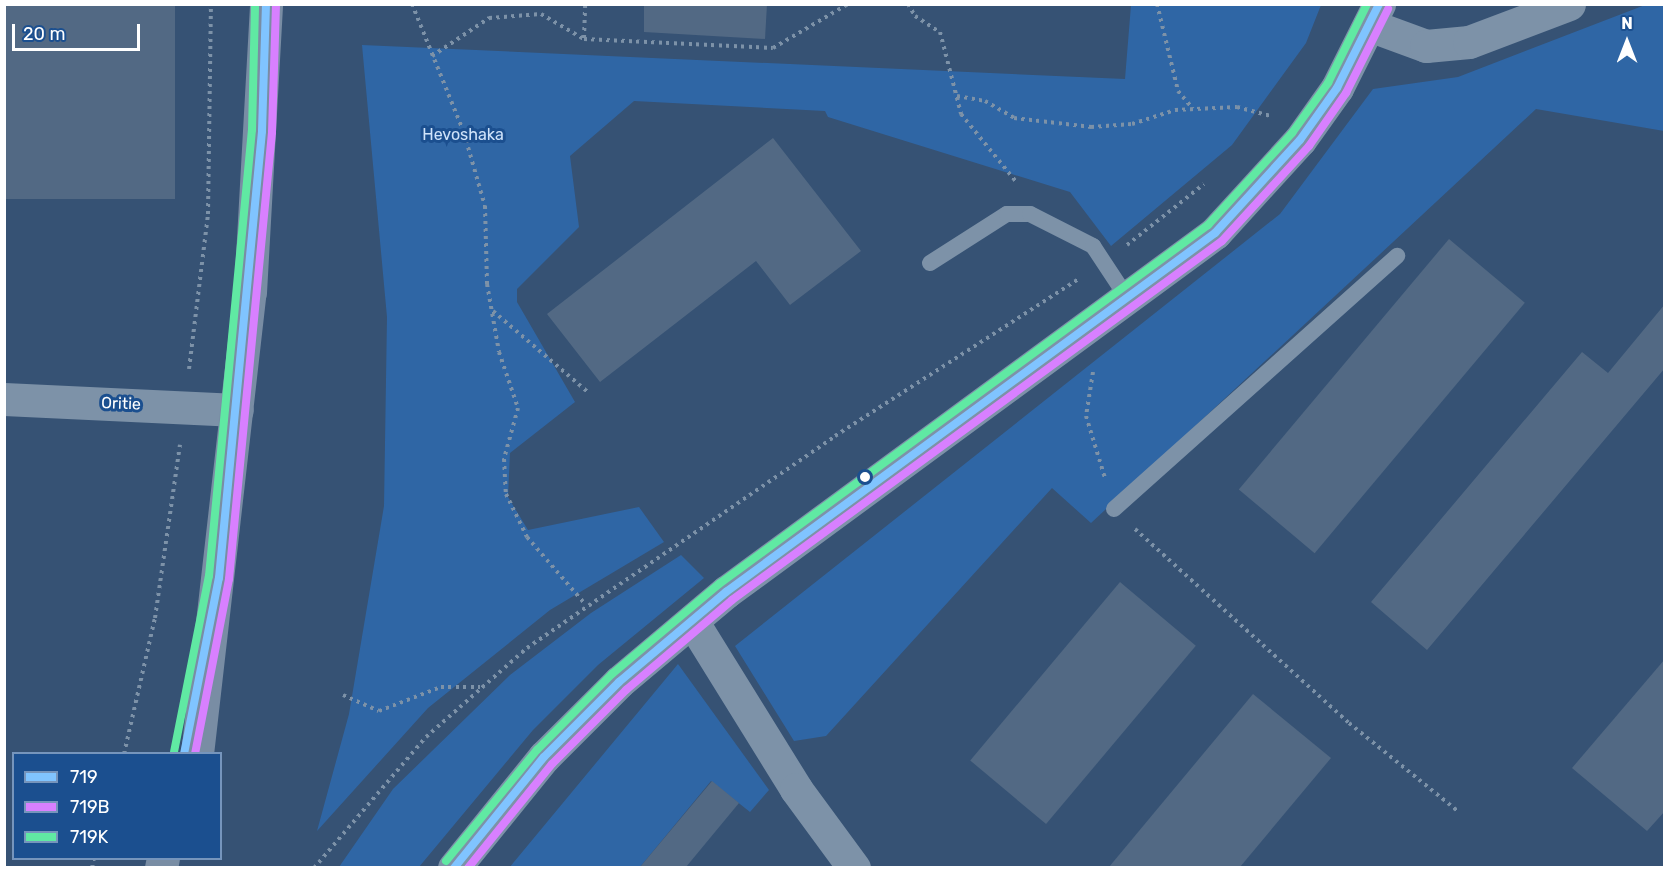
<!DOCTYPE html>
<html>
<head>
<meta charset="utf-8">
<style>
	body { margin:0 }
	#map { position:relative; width:1669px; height:872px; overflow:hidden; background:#365274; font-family:Rubik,sans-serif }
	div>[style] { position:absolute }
	.green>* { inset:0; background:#2f66a5 }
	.building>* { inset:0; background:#526984; transform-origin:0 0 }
	.path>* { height:4px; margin-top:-2px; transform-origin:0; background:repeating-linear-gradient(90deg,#7d92a8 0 3px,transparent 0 7.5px) }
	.service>* { height:16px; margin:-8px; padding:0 8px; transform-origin:8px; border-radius:8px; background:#7d92a8 }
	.minor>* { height:33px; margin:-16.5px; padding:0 16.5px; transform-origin:16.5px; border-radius:16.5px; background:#7d92a8 }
	.secondary>* { height:33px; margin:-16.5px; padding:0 16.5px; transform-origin:16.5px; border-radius:16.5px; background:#798da4 }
	.bus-1>* { height:8px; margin:-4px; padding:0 4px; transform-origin:4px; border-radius:4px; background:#80c4ff }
	.bus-2>* { height:8px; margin:-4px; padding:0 4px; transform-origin:4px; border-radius:4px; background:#d880ff }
	.bus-3>* { height:8px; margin:-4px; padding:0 4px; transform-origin:4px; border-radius:4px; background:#60e9a3 }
	.dots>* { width:16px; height:16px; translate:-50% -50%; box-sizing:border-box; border:3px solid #1b4f8f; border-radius:50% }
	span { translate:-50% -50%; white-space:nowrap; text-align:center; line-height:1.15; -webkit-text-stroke:6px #1b4f8f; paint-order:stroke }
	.park-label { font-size:16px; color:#cfe3fa }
	.street-label { font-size:16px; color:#fff }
	.frame { position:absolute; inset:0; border:6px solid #fff; pointer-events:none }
	.legend { position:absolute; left:12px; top:752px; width:210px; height:108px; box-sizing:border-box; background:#1b4f8f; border:2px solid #7695bc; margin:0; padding:8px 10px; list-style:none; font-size:18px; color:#fff }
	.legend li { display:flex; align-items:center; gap:12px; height:30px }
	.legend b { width:30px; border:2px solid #7695bc }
	.north { position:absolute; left:1597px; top:12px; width:60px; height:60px; -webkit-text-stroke:4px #1b4f8f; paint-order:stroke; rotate:0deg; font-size:16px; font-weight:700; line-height:24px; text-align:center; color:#fff }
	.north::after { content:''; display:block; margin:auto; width:21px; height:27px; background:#fff; clip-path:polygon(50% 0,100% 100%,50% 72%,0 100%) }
	.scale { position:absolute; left:12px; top:24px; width:128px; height:27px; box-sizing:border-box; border:3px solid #fff; border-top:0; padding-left:8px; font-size:18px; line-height:21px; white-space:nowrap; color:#fff; -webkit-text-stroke:4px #1b4f8f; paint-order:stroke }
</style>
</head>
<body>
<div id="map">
	<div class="green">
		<i style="clip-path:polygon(1131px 5px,1321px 5px,1306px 43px,1232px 145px,1111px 246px,1070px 192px,828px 117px,825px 111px,634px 101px,570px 156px,579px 227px,517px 289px,517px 302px,575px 402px,510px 453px,508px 497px,528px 530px,639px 507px,664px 542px,550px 610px,428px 708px,317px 831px,349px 714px,384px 506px,387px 317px,362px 45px,1125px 79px)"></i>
		<i style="clip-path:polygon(1645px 5px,1664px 5px,1664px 131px,1536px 109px,1091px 523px,1052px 488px,826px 736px,794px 741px,735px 646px,1280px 214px,1373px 89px,1458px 77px)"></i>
		<i style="clip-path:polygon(681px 555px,704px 578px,598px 665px,533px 730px,419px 867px,339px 867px,393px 789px,510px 675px,591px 613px)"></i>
		<i style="clip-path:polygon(678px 664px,769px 790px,750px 812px,711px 781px,640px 867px,509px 868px)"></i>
	</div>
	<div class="building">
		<i style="left:4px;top:4px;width:171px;height:195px"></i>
		<i style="clip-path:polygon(644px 4px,767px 4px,765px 39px,644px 32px)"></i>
		<i style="clip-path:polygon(773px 138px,861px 251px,790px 305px,756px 261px,600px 382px,547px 314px)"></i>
		<i style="left:1449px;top:239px;width:99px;height:327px;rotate:40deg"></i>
		<i style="clip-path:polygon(1665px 304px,1665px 368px,1427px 650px,1371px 602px,1582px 352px,1608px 373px)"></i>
		<i style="left:1120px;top:582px;width:99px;height:233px;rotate:40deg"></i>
		<i style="clip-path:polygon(1665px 659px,1665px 811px,1647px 831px,1572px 768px)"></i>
		<i style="clip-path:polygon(1253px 694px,1331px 758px,1240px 867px,1109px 867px)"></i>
		<i style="clip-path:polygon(712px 781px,739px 803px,686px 867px,640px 867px)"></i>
	</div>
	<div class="path">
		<i style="left:412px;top:4px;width:139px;rotate:68deg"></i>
		<i style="left:464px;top:133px;width:76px;rotate:74deg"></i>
		<i style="left:485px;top:206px;width:78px;rotate:88.5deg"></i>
		<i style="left:487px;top:284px;width:69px;rotate:80deg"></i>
		<i style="left:499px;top:352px;width:59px;rotate:71.3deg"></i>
		<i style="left:518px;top:408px;width:53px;rotate:105.4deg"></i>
		<i style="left:504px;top:459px;width:35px;rotate:87deg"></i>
		<i style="left:506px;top:494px;width:48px;rotate:64deg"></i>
		<i style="left:527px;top:537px;width:89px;rotate:49.1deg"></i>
		<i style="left:908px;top:4px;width:14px;rotate:60deg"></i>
		<i style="left:915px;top:16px;width:30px;rotate:33deg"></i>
		<i style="left:940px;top:32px;width:85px;rotate:75.6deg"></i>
		<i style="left:961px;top:114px;width:89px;rotate:50.9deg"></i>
		<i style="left:1157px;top:4px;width:89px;rotate:76.4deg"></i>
		<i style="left:1178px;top:91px;width:23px;rotate:50deg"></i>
		<i style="left:584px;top:38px;width:34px;rotate:-88deg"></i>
		<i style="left:432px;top:56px;width:69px;rotate:-33.7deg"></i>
		<i style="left:489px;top:18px;width:52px;rotate:-4.4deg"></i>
		<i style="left:541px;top:14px;width:50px;rotate:30.2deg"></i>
		<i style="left:584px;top:39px;width:189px;rotate:2.7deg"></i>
		<i style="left:773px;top:48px;width:87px;rotate:-30.4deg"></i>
		<i style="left:957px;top:96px;width:28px;rotate:10deg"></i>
		<i style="left:985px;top:101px;width:34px;rotate:30deg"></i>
		<i style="left:1014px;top:118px;width:78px;rotate:6.7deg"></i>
		<i style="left:1091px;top:127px;width:41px;rotate:-4.2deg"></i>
		<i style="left:1132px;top:124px;width:45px;rotate:-18deg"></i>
		<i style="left:1175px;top:110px;width:62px;rotate:-2.8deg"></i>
		<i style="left:1237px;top:107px;width:34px;rotate:15deg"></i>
		<i style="left:1127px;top:245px;width:98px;rotate:-38.4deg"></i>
		<i style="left:493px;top:311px;width:125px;rotate:40.5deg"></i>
		<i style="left:189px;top:369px;width:156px;rotate:-83deg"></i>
		<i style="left:208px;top:214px;width:210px;rotate:-89.2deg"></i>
		<i style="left:1093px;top:372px;width:45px;rotate:99deg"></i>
		<i style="left:1086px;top:416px;width:65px;rotate:73deg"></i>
		<i style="left:1135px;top:529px;width:289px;rotate:42.2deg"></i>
		<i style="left:1349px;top:723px;width:141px;rotate:39deg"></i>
		<i style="left:343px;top:695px;width:39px;rotate:24deg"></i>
		<i style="left:379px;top:711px;width:66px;rotate:-21.2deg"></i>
		<i style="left:441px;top:687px;width:39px"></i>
		<i style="left:124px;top:754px;width:139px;rotate:-77.2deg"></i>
		<i style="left:155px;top:618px;width:175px;rotate:-81.8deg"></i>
		<i style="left:92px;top:868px;width:10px;rotate:-79deg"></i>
		<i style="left:314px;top:868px;width:172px;rotate:-49.5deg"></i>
		<i style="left:426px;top:737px;width:135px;rotate:-41.4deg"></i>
		<i style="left:527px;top:648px;width:374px;rotate:-34.5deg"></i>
		<i style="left:835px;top:436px;width:290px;rotate:-32.8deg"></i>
	</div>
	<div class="service">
		<i style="left:930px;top:263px;width:91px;rotate:-32.5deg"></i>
		<i style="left:1007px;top:214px;width:23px"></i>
		<i style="left:1030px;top:214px;width:71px;rotate:26.9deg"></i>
		<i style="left:1093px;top:246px;width:64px;rotate:56.6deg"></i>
		<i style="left:1114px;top:509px;width:380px;rotate:-41.8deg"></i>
	</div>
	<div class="minor">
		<i style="left:1369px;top:25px;width:61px;rotate:20.2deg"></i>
		<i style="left:1426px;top:46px;width:43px;rotate:-5.3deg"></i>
		<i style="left:1469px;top:42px;width:107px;rotate:-20.8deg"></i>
		<i style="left:4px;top:399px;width:233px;rotate:2.7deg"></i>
		<i style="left:692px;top:621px;width:198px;rotate:58.2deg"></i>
		<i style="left:796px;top:789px;width:98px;rotate:53.7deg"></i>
		<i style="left:454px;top:868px;width:143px;rotate:-51deg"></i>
		<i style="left:544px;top:757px;width:106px;rotate:-45deg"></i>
		<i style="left:619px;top:682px;width:140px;rotate:-40.1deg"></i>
		<i style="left:726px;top:592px;width:607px;rotate:-36.28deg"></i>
		<i style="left:1215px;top:233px;width:126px;rotate:-47.6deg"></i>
		<i style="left:1300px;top:140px;width:64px;rotate:-54.6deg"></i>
		<i style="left:1337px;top:88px;width:94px;rotate:-63.4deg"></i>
	</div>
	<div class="secondary">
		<i style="left:197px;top:754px;width:465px;rotate:-83.5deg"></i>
		<i style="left:250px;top:292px;width:288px;rotate:-86.8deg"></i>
		<i style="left:161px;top:868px;width:10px;rotate:-79deg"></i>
	</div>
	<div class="bus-1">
		<i style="left:184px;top:754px;width:179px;rotate:-78.8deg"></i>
		<i style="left:219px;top:578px;width:449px;rotate:-84.5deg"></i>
		<i style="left:262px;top:131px;width:127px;rotate:-88.2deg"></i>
		<i style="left:454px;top:868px;width:143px;rotate:-51deg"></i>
		<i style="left:544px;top:757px;width:106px;rotate:-45deg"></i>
		<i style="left:619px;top:682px;width:140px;rotate:-40.1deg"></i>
		<i style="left:726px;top:592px;width:607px;rotate:-36.28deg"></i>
		<i style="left:1215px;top:233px;width:126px;rotate:-47.6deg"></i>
		<i style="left:1300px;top:140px;width:64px;rotate:-54.6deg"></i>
		<i style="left:1337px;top:88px;width:94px;rotate:-63.4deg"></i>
	</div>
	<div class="bus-2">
		<i style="left:195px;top:754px;width:178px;rotate:-79deg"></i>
		<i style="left:229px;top:579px;width:449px;rotate:-84.5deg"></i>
		<i style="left:272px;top:132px;width:128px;rotate:-88.2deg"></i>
		<i style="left:468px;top:868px;width:134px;rotate:-51.1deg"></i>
		<i style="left:552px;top:764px;width:105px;rotate:-45deg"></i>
		<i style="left:626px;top:690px;width:139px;rotate:-40.3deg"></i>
		<i style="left:732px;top:600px;width:607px;rotate:-36.23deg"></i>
		<i style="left:1222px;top:241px;width:129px;rotate:-47.5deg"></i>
		<i style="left:1309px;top:146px;width:65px;rotate:-55.1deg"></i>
		<i style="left:1346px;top:93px;width:94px;rotate:-63.4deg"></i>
	</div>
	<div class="bus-3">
		<i style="left:174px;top:752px;width:179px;rotate:-78.8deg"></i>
		<i style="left:209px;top:576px;width:448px;rotate:-84.5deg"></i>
		<i style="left:252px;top:130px;width:126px;rotate:-88.6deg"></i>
		<i style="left:446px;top:861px;width:144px;rotate:-50.7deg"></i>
		<i style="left:537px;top:750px;width:107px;rotate:-45.4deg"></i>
		<i style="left:612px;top:674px;width:140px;rotate:-40.1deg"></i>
		<i style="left:719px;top:584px;width:607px;rotate:-36.28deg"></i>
		<i style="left:1208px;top:225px;width:125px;rotate:-47.6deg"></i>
		<i style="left:1292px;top:133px;width:62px;rotate:-54.2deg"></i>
		<i style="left:1328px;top:83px;width:88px;rotate:-63.7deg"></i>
	</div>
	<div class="dots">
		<i style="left:865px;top:477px;background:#fff"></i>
	</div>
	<div class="park-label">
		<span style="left:463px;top:135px">Hevoshaka</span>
	</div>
	<div class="street-label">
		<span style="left:121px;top:404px;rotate:2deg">Oritie</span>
	</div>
	<div class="frame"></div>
	<ul class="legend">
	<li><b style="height:8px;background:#80c4ff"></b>719</li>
	<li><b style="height:8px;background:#d880ff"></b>719B</li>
	<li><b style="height:8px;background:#60e9a3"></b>719K</li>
	</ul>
	<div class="north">N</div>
	<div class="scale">20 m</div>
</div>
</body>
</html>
